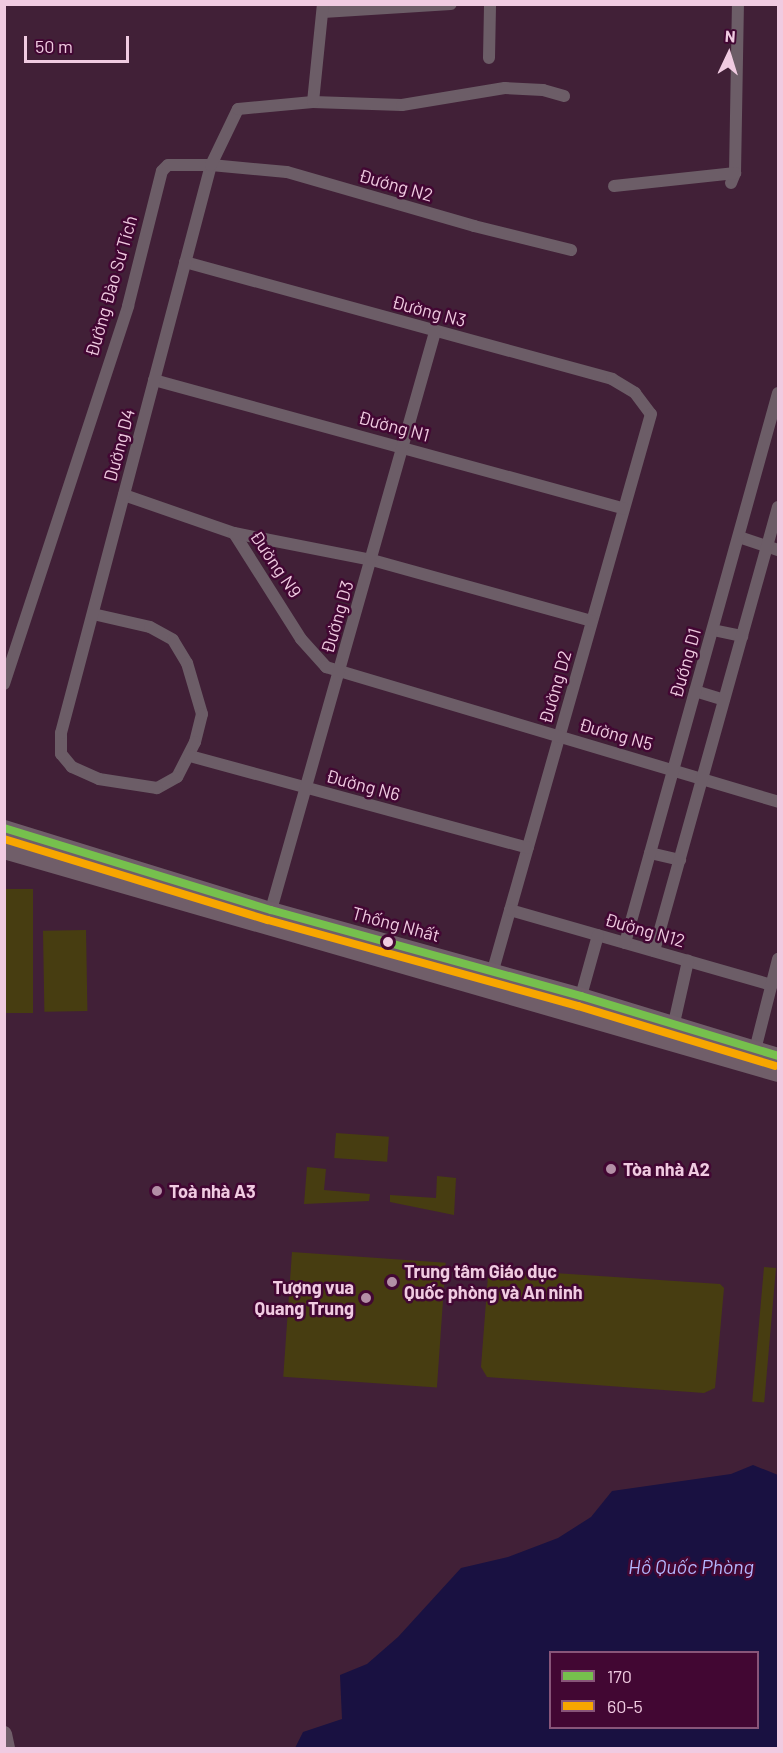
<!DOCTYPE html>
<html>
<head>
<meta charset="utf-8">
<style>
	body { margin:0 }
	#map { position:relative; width:783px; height:1753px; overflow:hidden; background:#412037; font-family:Barlow,sans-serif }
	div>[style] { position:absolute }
	.green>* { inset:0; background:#473d11; transform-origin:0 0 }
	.water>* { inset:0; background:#191141 }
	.street>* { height:12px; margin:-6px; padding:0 6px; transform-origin:6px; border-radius:6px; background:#6c5d67 }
	.secondary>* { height:16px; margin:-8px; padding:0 8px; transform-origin:8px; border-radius:8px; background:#705e69 }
	.bus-1>* { height:8px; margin:-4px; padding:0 4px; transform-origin:4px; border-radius:4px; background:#76c04d }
	.bus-2>* { height:8px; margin:-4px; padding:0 4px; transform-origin:4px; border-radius:4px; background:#f7a600 }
	.dots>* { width:16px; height:16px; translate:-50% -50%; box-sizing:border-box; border:3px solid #420733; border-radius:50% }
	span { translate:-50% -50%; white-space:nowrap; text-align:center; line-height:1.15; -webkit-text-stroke:5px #420733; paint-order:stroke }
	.street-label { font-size:18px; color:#f0cbe1 }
	.poi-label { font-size:18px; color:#f0cbe1; font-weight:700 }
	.left { translate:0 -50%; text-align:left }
	.right { translate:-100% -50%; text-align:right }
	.water-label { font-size:20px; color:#b3b7fd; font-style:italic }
	.frame { position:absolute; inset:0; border:6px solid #f0cbe1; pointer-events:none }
	.legend { position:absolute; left:549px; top:1651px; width:210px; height:78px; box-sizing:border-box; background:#420733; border:2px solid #885579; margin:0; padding:8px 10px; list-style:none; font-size:18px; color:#f0cbe1 }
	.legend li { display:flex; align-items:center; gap:12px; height:30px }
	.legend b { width:30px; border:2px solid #885579 }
	.north { position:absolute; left:699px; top:24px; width:60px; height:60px; -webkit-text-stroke:4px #420733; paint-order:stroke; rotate:4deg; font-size:16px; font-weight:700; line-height:24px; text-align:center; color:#f0cbe1 }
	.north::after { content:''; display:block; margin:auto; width:21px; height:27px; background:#f0cbe1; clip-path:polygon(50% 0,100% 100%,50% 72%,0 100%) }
	.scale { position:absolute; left:24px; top:36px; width:105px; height:27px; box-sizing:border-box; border:3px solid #f0cbe1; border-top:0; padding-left:8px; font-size:18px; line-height:21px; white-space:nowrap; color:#f0cbe1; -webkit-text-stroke:4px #420733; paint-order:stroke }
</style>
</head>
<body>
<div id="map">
	<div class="green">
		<i style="left:4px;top:889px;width:29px;height:124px"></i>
		<i style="left:86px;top:930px;width:81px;height:43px;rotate:89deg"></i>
		<i style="left:336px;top:1133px;width:53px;height:25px;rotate:4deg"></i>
		<i style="clip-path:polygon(307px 1167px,326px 1169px,324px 1190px,370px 1194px,369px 1201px,304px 1204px)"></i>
		<i style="clip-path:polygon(437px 1176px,456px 1178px,454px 1215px,390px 1202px,390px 1195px,436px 1198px)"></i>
		<i style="left:292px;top:1252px;width:154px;height:125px;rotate:4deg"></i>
		<i style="left:764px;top:1267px;width:12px;height:135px;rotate:5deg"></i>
		<i style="clip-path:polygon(494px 1269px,720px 1284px,724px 1288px,715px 1388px,704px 1393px,487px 1377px,481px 1367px,488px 1276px)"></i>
	</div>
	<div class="water">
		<i style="clip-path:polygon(evenodd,753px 1465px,778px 1475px,778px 1748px,295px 1748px,303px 1732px,342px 1719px,340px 1675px,367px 1664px,398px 1637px,461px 1568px,508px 1557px,558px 1538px,591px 1517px,612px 1491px,731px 1474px,753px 1465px,550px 1652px,758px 1652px,758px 1728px,550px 1728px,550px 1652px)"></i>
	</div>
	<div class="street">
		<i style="left:323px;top:12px;width:128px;rotate:-3.6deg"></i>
		<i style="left:489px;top:58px;width:54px;rotate:-88.9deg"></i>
		<i style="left:313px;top:102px;width:89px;rotate:1.9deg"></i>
		<i style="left:402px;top:105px;width:104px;rotate:-9.4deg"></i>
		<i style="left:505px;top:88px;width:38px;rotate:3deg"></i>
		<i style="left:543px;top:90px;width:22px;rotate:16deg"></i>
		<i style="left:731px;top:183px;width:11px;rotate:-68deg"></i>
		<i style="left:735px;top:173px;width:169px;rotate:-89deg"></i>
		<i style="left:614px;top:186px;width:122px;rotate:-6.1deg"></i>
		<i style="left:185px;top:262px;width:443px;rotate:15.3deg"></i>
		<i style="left:612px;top:379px;width:27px;rotate:31deg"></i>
		<i style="left:635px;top:393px;width:26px;rotate:53deg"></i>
		<i style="left:651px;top:414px;width:578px;rotate:105.86deg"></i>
		<i style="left:154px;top:380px;width:487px;rotate:15.3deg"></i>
		<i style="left:124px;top:495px;width:116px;rotate:19.1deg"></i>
		<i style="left:234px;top:533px;width:125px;rotate:57.7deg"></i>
		<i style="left:301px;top:639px;width:38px;rotate:48deg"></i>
		<i style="left:326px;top:667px;width:472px;rotate:16.6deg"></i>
		<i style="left:234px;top:533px;width:141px;rotate:11.1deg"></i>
		<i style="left:372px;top:560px;width:228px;rotate:15.5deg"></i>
		<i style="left:739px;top:537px;width:41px;rotate:18.4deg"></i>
		<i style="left:93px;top:614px;width:58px;rotate:12.8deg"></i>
		<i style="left:150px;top:627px;width:26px;rotate:29deg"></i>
		<i style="left:173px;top:640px;width:27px;rotate:59deg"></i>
		<i style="left:187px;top:663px;width:53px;rotate:73.6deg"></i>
		<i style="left:202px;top:714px;width:29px;rotate:104deg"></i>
		<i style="left:195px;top:742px;width:39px;rotate:117deg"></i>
		<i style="left:177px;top:777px;width:23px;rotate:151deg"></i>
		<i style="left:157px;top:788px;width:59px;rotate:-171.2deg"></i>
		<i style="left:99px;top:779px;width:30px;rotate:-156deg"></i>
		<i style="left:72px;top:767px;width:17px;rotate:-130deg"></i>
		<i style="left:61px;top:754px;width:21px;rotate:-90deg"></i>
		<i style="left:61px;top:733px;width:587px;rotate:-75.21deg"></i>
		<i style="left:211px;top:165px;width:76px;rotate:5.3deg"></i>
		<i style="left:287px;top:172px;width:195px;rotate:16.1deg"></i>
		<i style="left:474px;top:226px;width:100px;rotate:13.9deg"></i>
		<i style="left:713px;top:630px;width:30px;rotate:12deg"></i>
		<i style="left:4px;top:684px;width:398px;rotate:-71.8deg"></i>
		<i style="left:128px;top:306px;width:139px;rotate:-75.9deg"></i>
		<i style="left:162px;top:171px;width:8px;rotate:-45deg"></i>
		<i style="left:168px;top:165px;width:43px"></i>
		<i style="left:211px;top:165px;width:62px;rotate:-64.3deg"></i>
		<i style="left:238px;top:109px;width:75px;rotate:-5.3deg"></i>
		<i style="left:313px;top:102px;width:99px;rotate:-84.2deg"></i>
		<i style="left:695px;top:691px;width:30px;rotate:17deg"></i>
		<i style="left:190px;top:756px;width:350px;rotate:15.2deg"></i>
		<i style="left:650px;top:853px;width:31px;rotate:13deg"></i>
		<i style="left:271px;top:910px;width:601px;rotate:-74.16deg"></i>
		<i style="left:510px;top:910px;width:272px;rotate:16deg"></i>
		<i style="left:625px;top:943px;width:571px;rotate:-74.45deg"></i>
		<i style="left:654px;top:951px;width:461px;rotate:-74.4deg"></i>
		<i style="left:581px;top:996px;width:63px;rotate:-74.4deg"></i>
		<i style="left:674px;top:1023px;width:64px;rotate:-77.3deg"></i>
		<i style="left:755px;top:1050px;width:94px;rotate:-75.8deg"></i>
	</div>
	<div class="secondary">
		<i style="left:4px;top:828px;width:279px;rotate:17.1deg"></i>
		<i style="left:271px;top:910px;width:322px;rotate:15.5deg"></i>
		<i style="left:581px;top:996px;width:206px;rotate:16.9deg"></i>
		<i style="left:4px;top:851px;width:805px;rotate:16.07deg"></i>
		<i style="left:4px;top:1734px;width:14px;rotate:78deg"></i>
	</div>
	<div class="bus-1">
		<i style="left:4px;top:828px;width:279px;rotate:17.1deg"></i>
		<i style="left:271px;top:910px;width:322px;rotate:15.5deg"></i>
		<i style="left:581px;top:996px;width:206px;rotate:16.9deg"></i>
	</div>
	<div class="bus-2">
		<i style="left:4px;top:839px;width:276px;rotate:17.1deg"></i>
		<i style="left:268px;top:920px;width:322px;rotate:15.5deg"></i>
		<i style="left:578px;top:1006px;width:206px;rotate:16.9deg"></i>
	</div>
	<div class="dots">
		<i style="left:388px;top:942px;background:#f0cbe1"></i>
		<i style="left:611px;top:1169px;background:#b38fa6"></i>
		<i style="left:157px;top:1191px;background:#b38fa6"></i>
		<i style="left:392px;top:1282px;background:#b38fa6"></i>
		<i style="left:366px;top:1298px;background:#b38fa6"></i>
	</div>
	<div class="street-label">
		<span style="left:396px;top:185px;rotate:16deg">Đướng N2</span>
		<span style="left:111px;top:286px;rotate:-74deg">Đường Đào Sư Tích</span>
		<span style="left:429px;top:311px;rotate:15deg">Đường N3</span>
		<span style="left:394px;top:426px;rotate:15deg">Đường N1</span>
		<span style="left:119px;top:445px;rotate:-75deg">Dường D4</span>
		<span style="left:276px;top:564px;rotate:56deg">Đường N9</span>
		<span style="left:337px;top:617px;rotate:-74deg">Đường D3</span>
		<span style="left:685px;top:663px;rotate:-74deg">Đướng D1</span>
		<span style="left:555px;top:687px;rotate:-74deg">Đường D2</span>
		<span style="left:616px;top:734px;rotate:16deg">Đường N5</span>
		<span style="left:363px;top:785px;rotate:15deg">Đường N6</span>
		<span style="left:396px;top:924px;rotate:15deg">Thống Nhất</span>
		<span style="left:645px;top:930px;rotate:16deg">Đường N12</span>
	</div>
	<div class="poi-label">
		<span class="left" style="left:623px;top:1169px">Tòa nhà A2</span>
		<span class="left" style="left:169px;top:1191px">Toà nhà A3</span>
		<span class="left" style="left:404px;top:1282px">Trung tâm Giáo dục<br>Quốc phòng và An ninh</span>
		<span class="right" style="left:354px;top:1298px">Tượng vua<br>Quang Trung</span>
	</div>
	<div class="water-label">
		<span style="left:691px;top:1566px">Hồ Quốc Phòng</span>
	</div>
	<div class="frame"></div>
	<ul class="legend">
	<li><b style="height:8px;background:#76c04d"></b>170</li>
	<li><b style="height:8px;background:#f7a600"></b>60-5</li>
	</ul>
	<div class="north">N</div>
	<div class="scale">50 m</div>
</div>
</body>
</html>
